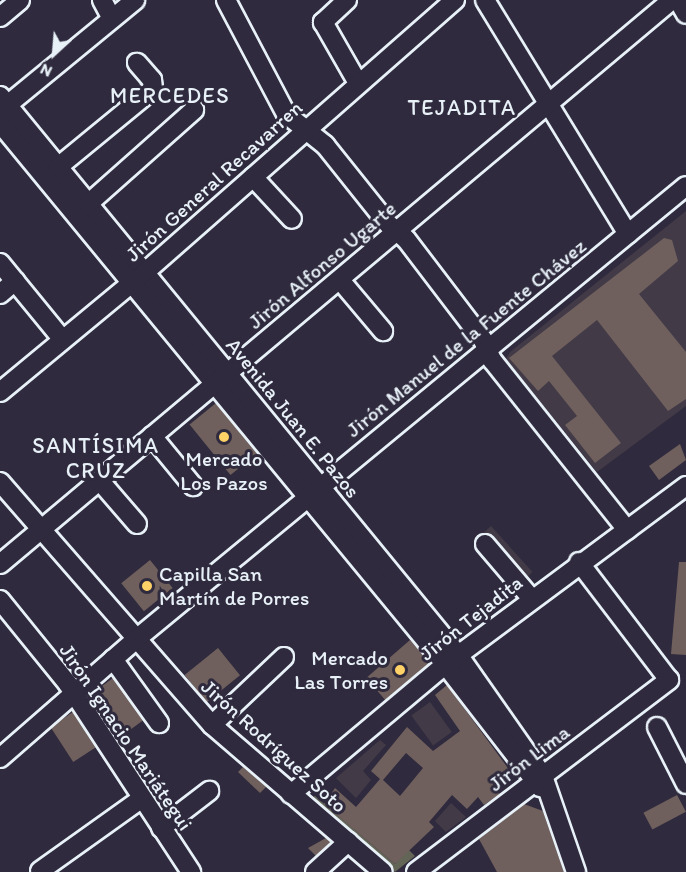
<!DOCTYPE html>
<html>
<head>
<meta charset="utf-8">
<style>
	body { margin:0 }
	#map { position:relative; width:686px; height:872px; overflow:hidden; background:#2f2a3d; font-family:Itim,sans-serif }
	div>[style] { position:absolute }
	.built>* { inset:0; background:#423a47; transform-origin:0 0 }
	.green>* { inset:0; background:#636557 }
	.building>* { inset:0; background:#6f605d; transform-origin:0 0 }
	.roads { filter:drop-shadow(2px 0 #e8f1f8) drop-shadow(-2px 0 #e8f1f8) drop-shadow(0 2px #e8f1f8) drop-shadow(0 -2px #e8f1f8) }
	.minor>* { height:18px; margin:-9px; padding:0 9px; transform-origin:9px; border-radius:9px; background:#2f2a3d }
	.dots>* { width:16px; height:16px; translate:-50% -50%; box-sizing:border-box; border:3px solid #2f2a3d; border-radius:50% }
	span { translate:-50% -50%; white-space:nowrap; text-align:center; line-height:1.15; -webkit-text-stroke:6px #2f2a3d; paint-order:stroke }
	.street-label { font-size:21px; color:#e8f1f8 }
	.poi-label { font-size:21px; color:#e8f1f8 }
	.left { translate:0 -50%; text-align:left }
	.right { translate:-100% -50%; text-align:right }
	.neighbourhood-label { font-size:22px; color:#e8f1f8; letter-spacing:1.5px }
	.north { position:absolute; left:24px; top:24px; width:60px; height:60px; -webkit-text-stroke:4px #2f2a3d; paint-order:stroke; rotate:206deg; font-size:16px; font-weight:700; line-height:24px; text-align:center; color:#e8f1f8 }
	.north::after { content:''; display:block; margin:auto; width:21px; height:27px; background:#e8f1f8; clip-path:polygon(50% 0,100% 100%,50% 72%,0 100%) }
</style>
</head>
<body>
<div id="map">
	<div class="built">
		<i style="clip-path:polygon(686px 211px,686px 406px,597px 472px,506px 359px,510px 352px)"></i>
		<i style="left:491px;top:526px;width:62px;height:21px;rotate:48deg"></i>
		<i style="left:430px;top:702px;width:37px;height:23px;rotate:54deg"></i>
		<i style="clip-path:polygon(380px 740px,386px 745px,363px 771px,371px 780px,356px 798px,336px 778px)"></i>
		<i style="clip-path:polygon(451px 803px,466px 817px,446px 832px,435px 821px)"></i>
	</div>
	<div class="green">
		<i style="clip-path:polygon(315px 796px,395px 864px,408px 849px,415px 856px,395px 872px,311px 798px)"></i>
	</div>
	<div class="building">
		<i style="clip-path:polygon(664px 238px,672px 240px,678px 261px,639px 294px,686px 352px,686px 399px,668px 411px,597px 320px,552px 356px,621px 443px,595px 463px,565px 425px,577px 416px,549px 381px,538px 391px,509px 358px)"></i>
		<i style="left:216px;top:403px;width:65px;height:34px;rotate:51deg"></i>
		<i style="clip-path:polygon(680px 444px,686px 460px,659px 480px,649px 466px)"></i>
		<i style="left:150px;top:560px;width:36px;height:37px;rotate:51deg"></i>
		<i style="clip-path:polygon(679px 562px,686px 562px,686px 655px,671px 654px)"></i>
		<i style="left:410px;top:640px;width:30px;height:58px;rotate:49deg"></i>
		<i style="left:218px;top:648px;width:35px;height:43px;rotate:51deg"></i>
		<i style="left:113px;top:678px;width:52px;height:30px;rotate:54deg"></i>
		<i style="clip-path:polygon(evenodd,447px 685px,513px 775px,496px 788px,500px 794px,484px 805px,478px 797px,467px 809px,452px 795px,429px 822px,434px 827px,395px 864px,324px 804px,335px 788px,356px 807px,380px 779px,371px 771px,407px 727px,433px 751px,460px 731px,435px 695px,447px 685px,406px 753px,423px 768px,400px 796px,383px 780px,406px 753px)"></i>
		<i style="left:73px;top:712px;width:42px;height:27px;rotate:57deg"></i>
		<i style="clip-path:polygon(243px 767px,266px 787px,260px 793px,238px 772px)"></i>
		<i style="left:677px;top:795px;width:19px;height:38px;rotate:62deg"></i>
		<i style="clip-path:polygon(524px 804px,543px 811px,564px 872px,497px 872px,479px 839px)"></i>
		<i style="clip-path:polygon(326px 838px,331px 842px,316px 856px,308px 848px)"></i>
	</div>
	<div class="roads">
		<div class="minor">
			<i style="left:102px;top:0;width:21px;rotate:62deg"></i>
			<i style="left:226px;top:0;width:129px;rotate:62.2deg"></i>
			<i style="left:286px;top:114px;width:50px;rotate:38.5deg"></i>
			<i style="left:325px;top:145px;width:101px;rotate:51.4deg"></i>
			<i style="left:388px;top:224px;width:23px;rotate:40deg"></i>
			<i style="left:406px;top:239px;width:127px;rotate:52.7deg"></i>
			<i style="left:483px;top:340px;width:22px;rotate:66deg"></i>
			<i style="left:492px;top:360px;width:217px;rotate:51.5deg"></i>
			<i style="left:347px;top:0;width:33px;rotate:137deg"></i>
			<i style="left:323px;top:22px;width:70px;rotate:60.2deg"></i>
			<i style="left:485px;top:0;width:274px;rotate:58.6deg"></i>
			<i style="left:678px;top:0;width:16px;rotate:60deg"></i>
			<i style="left:0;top:17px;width:26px;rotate:-40deg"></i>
			<i style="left:0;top:96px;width:724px;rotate:50.66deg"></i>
			<i style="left:459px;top:656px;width:146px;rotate:55deg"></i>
			<i style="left:543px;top:776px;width:102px;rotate:71deg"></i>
			<i style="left:0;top:111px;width:175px;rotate:-39.4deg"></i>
			<i style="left:0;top:123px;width:694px;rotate:50.55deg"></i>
			<i style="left:441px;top:659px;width:162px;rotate:52.3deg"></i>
			<i style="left:58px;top:167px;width:123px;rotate:-39.4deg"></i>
			<i style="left:153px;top:89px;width:9px;rotate:-96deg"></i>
			<i style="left:152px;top:80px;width:23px;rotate:-131deg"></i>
			<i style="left:253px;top:177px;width:57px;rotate:47.1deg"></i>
			<i style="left:88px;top:204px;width:142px;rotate:-41.6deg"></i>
			<i style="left:0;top:263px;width:99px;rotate:50.7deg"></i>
			<i style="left:340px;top:280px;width:67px;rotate:49.9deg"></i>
			<i style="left:0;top:294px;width:20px;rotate:-41deg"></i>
			<i style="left:0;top:392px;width:187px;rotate:-39.6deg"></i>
			<i style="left:144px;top:273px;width:414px;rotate:-41.3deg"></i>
			<i style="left:152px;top:436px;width:65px;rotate:50.6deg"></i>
			<i style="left:99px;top:480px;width:58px;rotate:49.2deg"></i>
			<i style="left:0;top:482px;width:322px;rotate:48.9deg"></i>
			<i style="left:212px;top:725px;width:225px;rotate:40.7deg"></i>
			<i style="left:485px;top:544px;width:72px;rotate:49.5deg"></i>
			<i style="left:579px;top:562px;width:148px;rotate:52.7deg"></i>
			<i style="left:0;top:564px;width:877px;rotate:-40.01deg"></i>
			<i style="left:0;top:600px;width:108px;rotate:51deg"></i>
			<i style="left:68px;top:684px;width:225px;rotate:56.8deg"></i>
			<i style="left:113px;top:659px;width:79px;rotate:54.3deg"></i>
			<i style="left:212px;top:725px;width:99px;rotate:-43.4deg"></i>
			<i style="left:657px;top:727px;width:64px;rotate:63deg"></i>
			<i style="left:0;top:758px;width:178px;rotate:-41.1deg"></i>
			<i style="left:134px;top:641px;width:715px;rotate:-39.5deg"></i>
			<i style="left:291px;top:794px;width:201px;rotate:-40deg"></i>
			<i style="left:445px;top:665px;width:300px;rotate:-36.6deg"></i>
			<i style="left:161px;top:828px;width:61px;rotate:-37.6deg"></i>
			<i style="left:40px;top:871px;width:124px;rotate:-35.5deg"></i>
			<i style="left:315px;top:872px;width:45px;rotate:-42.3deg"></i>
			<i style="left:416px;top:872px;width:318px;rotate:-37.2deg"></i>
		</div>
	</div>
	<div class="dots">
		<i style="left:224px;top:437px;background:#ffd166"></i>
		<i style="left:147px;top:586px;background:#ffd166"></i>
		<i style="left:400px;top:670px;background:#ffd166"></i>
	</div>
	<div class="street-label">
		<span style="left:214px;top:181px;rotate:-42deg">Jirón General Recavarren</span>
		<span style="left:322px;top:265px;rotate:-40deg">Jirón Alfonso Ugarte</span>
		<span style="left:466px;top:338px;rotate:-39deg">Jirón Manuel de la Fuente Chávez</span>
		<span style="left:293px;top:418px;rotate:51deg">Avenida Juan E. Pazos</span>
		<span style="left:471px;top:618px;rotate:-38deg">Jirón Tejadita</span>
		<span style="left:126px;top:737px;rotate:56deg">Jirón Ignacio Mariátegui</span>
		<span style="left:274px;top:746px;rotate:42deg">Jirón Rodríguez Soto</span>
		<span style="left:529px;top:758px;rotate:-37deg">Jirón Lima</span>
	</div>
	<div class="poi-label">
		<span style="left:224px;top:471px">Mercado<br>Los Pazos</span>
		<span class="left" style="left:159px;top:586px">Capilla San<br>Martín de Porres</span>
		<span class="right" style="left:388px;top:670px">Mercado<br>Las Torres</span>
	</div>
	<div class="neighbourhood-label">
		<span style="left:170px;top:96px">MERCEDES</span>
		<span style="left:462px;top:108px">TEJADITA</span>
		<span style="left:96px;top:458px">SANTÍSIMA<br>CRUZ</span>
	</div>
	<div class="north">N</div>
</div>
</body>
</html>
